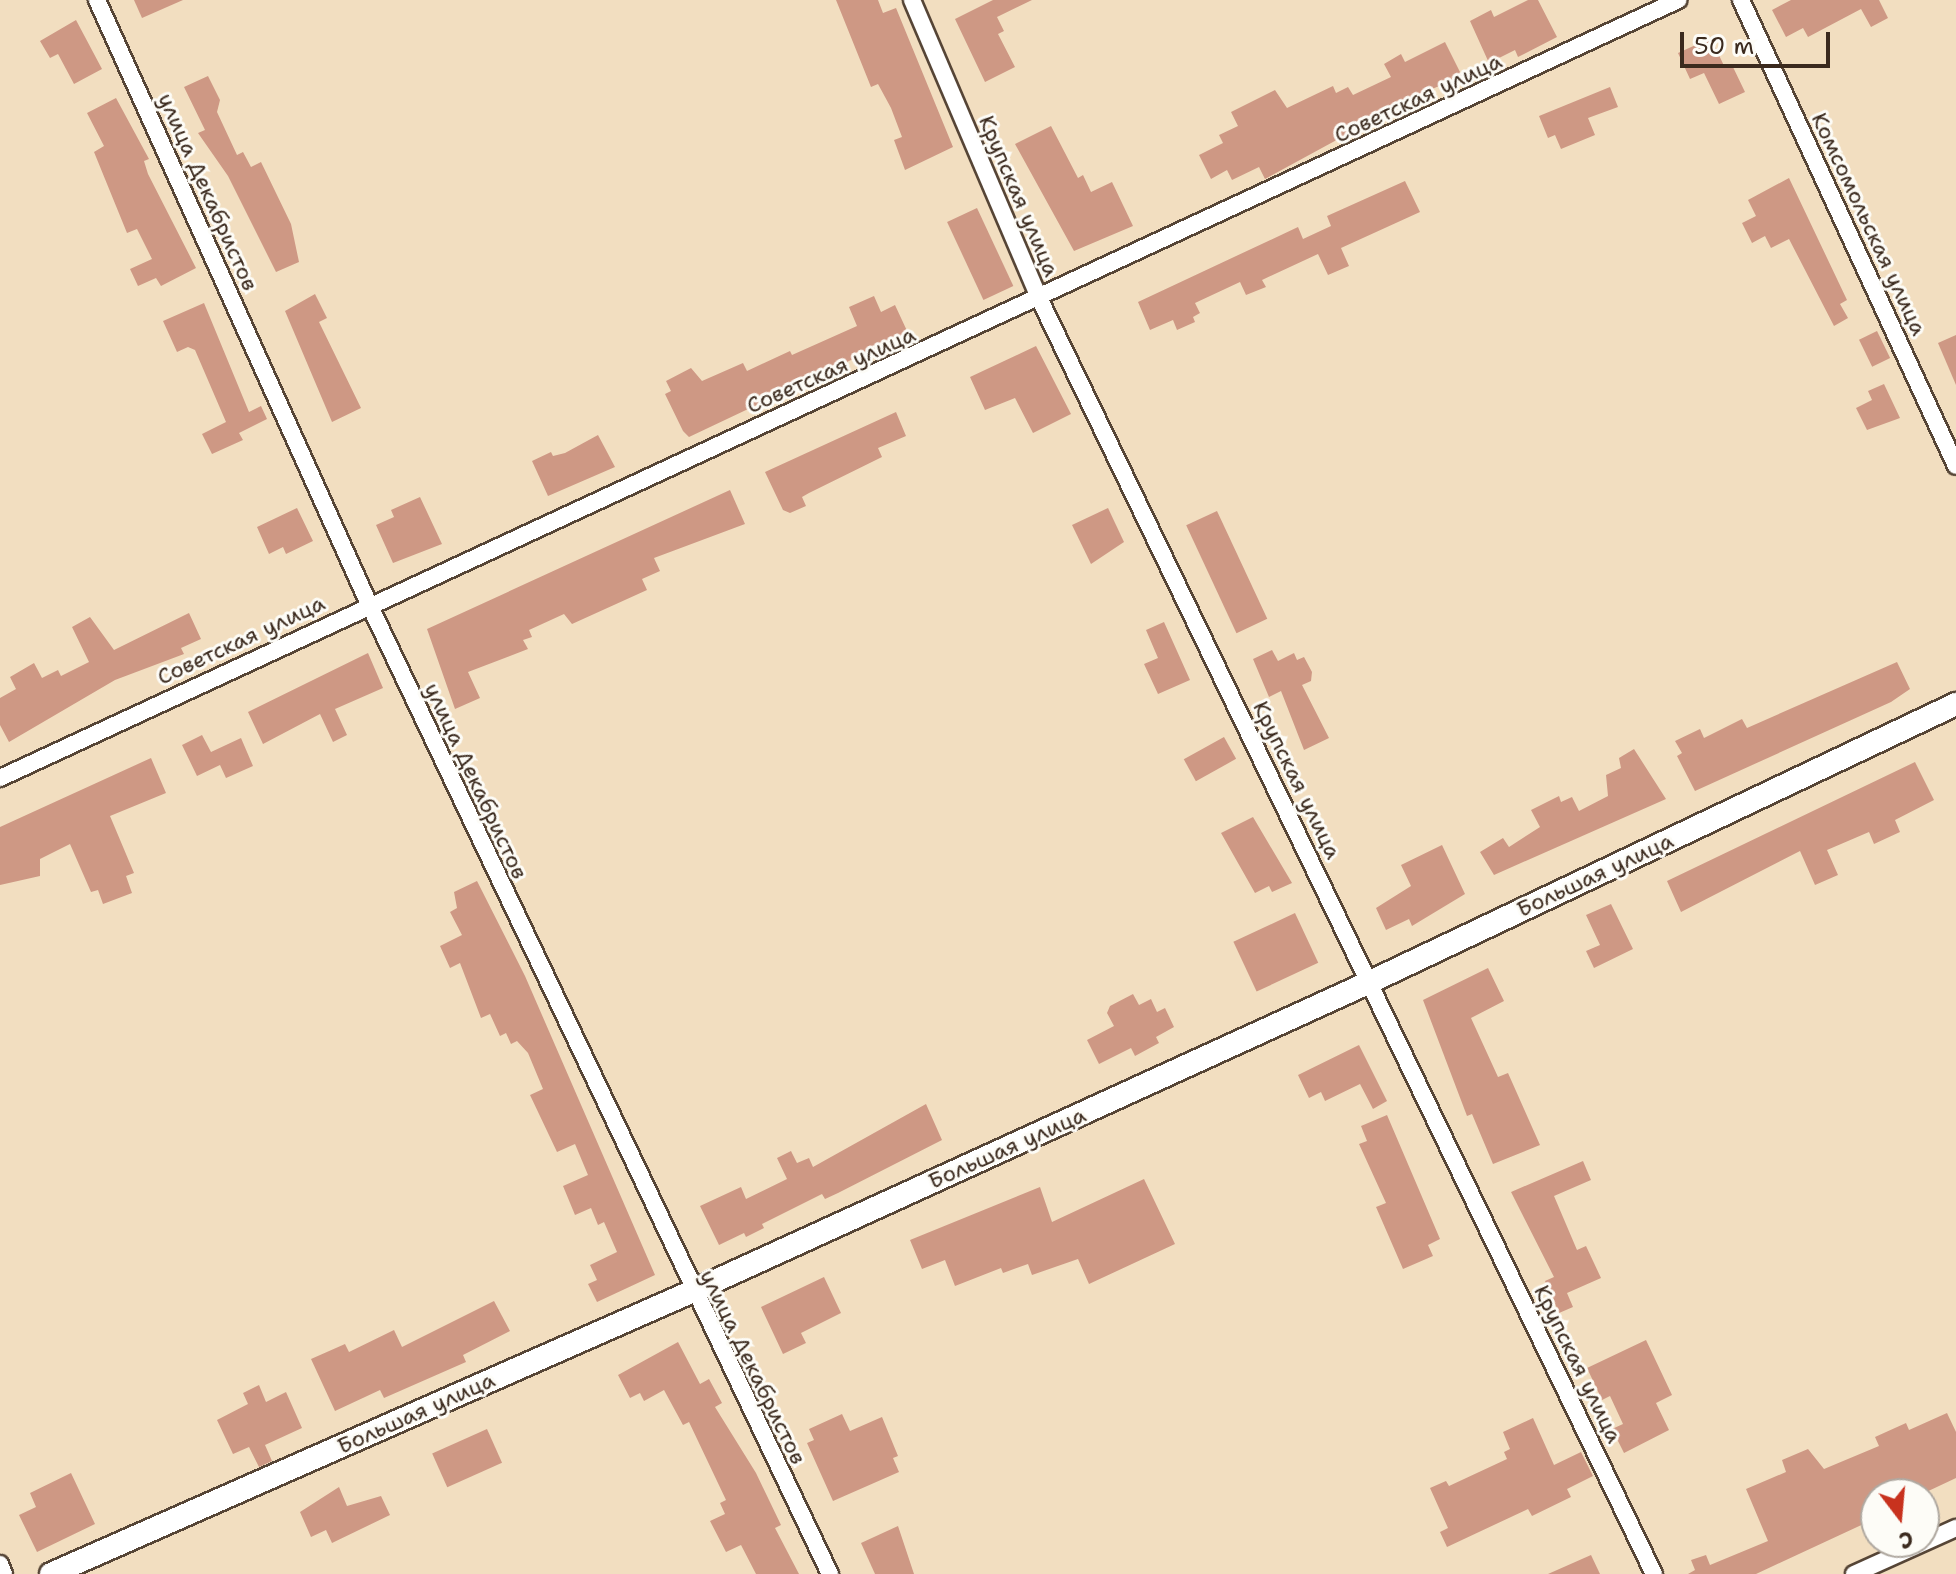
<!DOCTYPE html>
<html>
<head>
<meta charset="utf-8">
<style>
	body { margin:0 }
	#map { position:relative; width:1956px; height:1574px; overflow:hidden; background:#f2dec0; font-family:"Shantell Sans",sans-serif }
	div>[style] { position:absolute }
	.building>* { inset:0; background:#ce9884; transform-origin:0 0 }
	.roads { filter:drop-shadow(2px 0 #564536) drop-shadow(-2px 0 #564536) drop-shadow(0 2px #564536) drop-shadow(0 -2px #564536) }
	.minor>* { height:16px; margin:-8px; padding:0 8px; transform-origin:8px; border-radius:8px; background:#fff }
	.tertiary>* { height:22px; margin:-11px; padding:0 11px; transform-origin:11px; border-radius:11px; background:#fff }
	span { translate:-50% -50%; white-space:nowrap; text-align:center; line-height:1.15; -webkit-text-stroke:6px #fdfcf7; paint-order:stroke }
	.street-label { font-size:22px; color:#3b2a1e }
	.north { position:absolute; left:1860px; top:1478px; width:80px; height:80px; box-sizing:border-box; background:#fdfcf7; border:2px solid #afa8a0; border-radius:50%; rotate:164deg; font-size:22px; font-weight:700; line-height:32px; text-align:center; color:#3b2a1e }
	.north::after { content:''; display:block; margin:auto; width:28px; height:36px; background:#c8321e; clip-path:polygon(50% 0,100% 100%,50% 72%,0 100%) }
	.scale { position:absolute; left:1680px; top:32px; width:150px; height:36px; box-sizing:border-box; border:4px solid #3b2a1e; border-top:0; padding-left:10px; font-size:24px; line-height:28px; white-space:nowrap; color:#3b2a1e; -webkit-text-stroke:6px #fdfcf7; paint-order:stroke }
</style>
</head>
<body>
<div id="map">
	<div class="building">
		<i style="clip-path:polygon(134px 0,183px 0,142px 18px)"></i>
		<i style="clip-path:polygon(836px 0,878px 0,883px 13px,896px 8px,953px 147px,905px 170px,894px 140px,902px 137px,891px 108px,878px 84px,871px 87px)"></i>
		<i style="clip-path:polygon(993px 0,1032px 0,997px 17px,1004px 31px,998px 34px,1015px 67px,985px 82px,955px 19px)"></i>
		<i style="clip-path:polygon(1528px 0,1538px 0,1557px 37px,1518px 57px,1515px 50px,1489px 63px,1470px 21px,1491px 10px,1494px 17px)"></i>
		<i style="clip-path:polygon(1791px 0,1879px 0,1888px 18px,1871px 27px,1861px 9px,1808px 37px,1803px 28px,1786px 37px,1772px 10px)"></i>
		<i style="clip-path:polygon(76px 20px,102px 69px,74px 84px,58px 54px,50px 58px,40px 41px)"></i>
		<i style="clip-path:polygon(1711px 38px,1725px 68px,1732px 65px,1745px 92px,1719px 104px,1704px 73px,1690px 79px,1678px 53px)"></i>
		<i style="clip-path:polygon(1445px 42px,1462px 76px,1352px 124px,1355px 130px,1265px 179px,1259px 167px,1232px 180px,1227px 170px,1211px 179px,1199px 155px,1223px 143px,1219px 135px,1238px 126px,1231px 112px,1275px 90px,1287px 108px,1333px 86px,1336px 93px,1348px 87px,1353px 95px,1391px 77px,1384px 64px,1401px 54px,1405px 62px)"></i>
		<i style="clip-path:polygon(208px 76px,220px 100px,217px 112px,237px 155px,243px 152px,251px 167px,261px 162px,291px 224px,299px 262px,276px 272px,228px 176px,198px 133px,205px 130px,184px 87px)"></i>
		<i style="clip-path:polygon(1610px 87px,1618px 107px,1588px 118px,1595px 135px,1561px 149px,1555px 135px,1548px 138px,1539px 116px)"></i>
		<i style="clip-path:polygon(116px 98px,149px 159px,144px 161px,148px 174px,196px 268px,161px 286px,156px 278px,138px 286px,130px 269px,152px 259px,137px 229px,127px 233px,94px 152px,104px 146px,87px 113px)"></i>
		<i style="clip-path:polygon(1051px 126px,1078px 178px,1083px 175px,1091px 192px,1112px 182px,1133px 226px,1074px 251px,1015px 144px)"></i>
		<i style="clip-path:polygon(1789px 178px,1847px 300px,1840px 304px,1848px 318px,1834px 326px,1789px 239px,1771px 248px,1765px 236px,1752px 243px,1742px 223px,1756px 216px,1748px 200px)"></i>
		<i style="clip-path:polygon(1405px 181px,1420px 212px,1341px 248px,1349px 266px,1328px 275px,1318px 254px,1262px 280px,1266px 287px,1246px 295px,1240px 282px,1195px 303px,1200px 313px,1193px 317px,1195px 322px,1177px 330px,1173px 320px,1150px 330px,1138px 302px,1298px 227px,1303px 239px,1331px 226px,1327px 216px)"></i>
		<i style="left:977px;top:208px;width:86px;height:33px;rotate:65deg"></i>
		<i style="clip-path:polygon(315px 294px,327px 318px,319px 322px,361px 408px,332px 422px,285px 311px)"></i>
		<i style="clip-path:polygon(874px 296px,881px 312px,895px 305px,908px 333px,689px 437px,683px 431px,665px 394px,671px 391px,666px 381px,691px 368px,702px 381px,743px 363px,747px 371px,790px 351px,792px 355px,857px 326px,849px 307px)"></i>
		<i style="clip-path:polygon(204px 303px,249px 412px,261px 406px,267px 419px,239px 433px,243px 440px,212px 454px,202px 434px,226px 422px,195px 350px,188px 347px,177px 352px,163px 321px)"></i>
		<i style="left:1877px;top:331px;width:30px;height:20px;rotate:64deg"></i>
		<i style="clip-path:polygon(1956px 335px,1956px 385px,1938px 343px)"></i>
		<i style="clip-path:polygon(1036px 346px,1071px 414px,1033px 433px,1015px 398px,985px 410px,970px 377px)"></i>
		<i style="clip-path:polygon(1884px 384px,1900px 418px,1867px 430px,1856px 408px,1872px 400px,1868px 391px)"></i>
		<i style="clip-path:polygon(896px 412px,906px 436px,878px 448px,882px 457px,809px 493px,802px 497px,806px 506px,790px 513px,783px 510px,765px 472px)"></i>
		<i style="clip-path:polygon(598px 435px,615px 467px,548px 496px,532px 461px,551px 452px,553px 456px,565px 453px)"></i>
		<i style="clip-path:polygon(730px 490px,745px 524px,654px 558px,660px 571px,642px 579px,647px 590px,572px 624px,564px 614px,529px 630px,532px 637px,523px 640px,528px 649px,468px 672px,480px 698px,455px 709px,427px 629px)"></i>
		<i style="clip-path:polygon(420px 497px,442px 544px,393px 563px,376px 525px,394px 517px,391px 510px)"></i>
		<i style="clip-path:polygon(297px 508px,313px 541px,286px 554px,283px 547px,269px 554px,257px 527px)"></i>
		<i style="clip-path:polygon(1108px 508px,1124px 542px,1091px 564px,1072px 525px)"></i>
		<i style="left:1217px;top:511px;width:119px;height:34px;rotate:65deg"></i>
		<i style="clip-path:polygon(189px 613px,201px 639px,181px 648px,184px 654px,115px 680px,9px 742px,0 725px,0 698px,16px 689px,10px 677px,34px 663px,42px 678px,58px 670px,61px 676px,89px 662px,72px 627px,90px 617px,114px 650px)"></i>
		<i style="clip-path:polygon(1164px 622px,1190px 680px,1158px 694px,1144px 664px,1158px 658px,1146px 630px)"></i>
		<i style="clip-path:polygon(1272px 650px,1278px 661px,1294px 653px,1297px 660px,1304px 657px,1312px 672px,1311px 681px,1302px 685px,1329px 738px,1304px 750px,1281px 691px,1269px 697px,1253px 659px)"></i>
		<i style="clip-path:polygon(368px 653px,383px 688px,335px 709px,347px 735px,333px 742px,320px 714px,263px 744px,248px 712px)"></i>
		<i style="clip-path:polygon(1897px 662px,1910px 689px,1891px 702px,1695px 791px,1677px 756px,1682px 753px,1675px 741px,1700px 729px,1704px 738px,1742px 719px,1747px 728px)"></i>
		<i style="clip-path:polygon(202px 735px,211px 752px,241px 738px,253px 766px,226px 778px,220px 765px,197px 776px,182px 745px)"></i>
		<i style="left:1224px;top:737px;width:25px;height:46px;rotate:61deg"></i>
		<i style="clip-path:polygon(1634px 749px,1666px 799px,1494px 875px,1480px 852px,1503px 838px,1509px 847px,1540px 827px,1531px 810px,1559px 796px,1561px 802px,1572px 797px,1579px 811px,1608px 796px,1606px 775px,1621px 768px,1619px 758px)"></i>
		<i style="clip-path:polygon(151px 758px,166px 793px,110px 816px,134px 873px,126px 876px,132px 893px,103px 904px,98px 890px,91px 892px,70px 844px,40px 859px,40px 876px,0 885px,0 827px)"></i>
		<i style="clip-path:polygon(1915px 762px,1934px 800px,1895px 820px,1900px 832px,1874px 844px,1869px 832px,1827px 850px,1838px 875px,1815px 885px,1800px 851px,1681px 912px,1667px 881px)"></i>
		<i style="clip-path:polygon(1253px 817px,1292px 883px,1272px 892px,1269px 886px,1255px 893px,1221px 833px)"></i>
		<i style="clip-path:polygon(1442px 845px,1465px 894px,1412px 926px,1409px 919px,1386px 930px,1376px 908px,1411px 886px,1401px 865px)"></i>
		<i style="clip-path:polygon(477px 881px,525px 976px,655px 1275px,597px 1302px,588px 1284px,597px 1280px,590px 1265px,617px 1252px,604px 1222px,598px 1225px,591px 1208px,575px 1215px,563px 1186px,588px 1175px,575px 1144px,557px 1152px,530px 1095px,543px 1089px,528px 1053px,517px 1041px,511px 1044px,506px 1033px,500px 1036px,490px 1014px,481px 1018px,460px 963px,450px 968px,440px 946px,462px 935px,450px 912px,457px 908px,454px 892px)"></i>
		<i style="clip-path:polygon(1611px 904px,1633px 949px,1594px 968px,1586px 951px,1600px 945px,1586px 915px)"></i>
		<i style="left:1295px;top:913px;width:55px;height:68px;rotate:65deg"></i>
		<i style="clip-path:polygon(1488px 968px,1504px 1001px,1471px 1018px,1498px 1077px,1508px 1073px,1540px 1145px,1493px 1164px,1472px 1114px,1467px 1116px,1423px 1000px)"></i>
		<i style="clip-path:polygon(1133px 994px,1139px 1005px,1151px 999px,1157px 1012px,1165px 1008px,1174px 1027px,1156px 1037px,1159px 1043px,1135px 1056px,1131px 1048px,1099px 1064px,1087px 1040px,1114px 1026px,1107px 1013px,1110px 1006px)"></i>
		<i style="clip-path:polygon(1359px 1045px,1387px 1101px,1373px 1109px,1360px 1084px,1325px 1101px,1321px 1092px,1309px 1098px,1298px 1075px)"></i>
		<i style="clip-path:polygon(926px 1104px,942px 1140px,838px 1193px,825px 1199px,822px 1194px,762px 1224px,764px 1228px,746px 1237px,744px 1233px,719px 1245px,700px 1206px,741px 1187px,746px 1199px,787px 1179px,777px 1158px,791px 1151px,797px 1163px,809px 1158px,813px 1167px)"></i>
		<i style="clip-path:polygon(1387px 1115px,1440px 1239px,1428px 1245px,1433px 1256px,1403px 1269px,1376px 1207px,1386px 1203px,1359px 1144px,1367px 1141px,1361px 1126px)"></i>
		<i style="clip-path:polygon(1583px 1161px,1591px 1180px,1554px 1196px,1577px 1250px,1586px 1246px,1601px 1278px,1567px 1293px,1573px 1307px,1559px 1313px,1545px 1281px,1554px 1277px,1511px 1192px)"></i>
		<i style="clip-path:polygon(1144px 1179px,1175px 1244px,1089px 1284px,1078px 1259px,1032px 1275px,1028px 1264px,1003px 1273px,1001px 1268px,955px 1286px,945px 1260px,922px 1269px,910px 1240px,1040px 1187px,1052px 1222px)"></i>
		<i style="clip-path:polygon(824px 1277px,841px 1313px,801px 1333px,806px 1343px,783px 1354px,761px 1307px)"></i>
		<i style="clip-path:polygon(494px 1301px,510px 1331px,463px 1355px,466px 1362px,384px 1398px,380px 1390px,335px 1411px,311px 1359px,345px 1344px,349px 1352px,394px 1330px,402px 1347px)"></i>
		<i style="clip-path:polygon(1646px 1340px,1672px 1395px,1656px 1403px,1669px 1430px,1624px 1453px,1612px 1429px,1623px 1424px,1610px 1396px,1602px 1400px,1587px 1368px)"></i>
		<i style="clip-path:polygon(678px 1342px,700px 1384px,709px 1379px,722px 1403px,715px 1407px,756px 1473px,781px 1525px,775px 1528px,799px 1574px,756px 1574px,741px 1545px,726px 1552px,710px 1521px,725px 1514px,720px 1503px,726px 1500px,689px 1422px,683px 1425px,664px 1390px,644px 1401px,640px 1393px,630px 1398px,618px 1375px)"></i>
		<i style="clip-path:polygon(259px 1385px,266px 1402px,286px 1392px,302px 1428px,265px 1445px,272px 1461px,259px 1467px,249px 1447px,233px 1454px,217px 1420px,248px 1404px,243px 1393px)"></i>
		<i style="clip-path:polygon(1947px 1413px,1956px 1432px,1956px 1478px,1922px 1494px,1876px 1494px,1870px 1521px,1756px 1574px,1688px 1574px,1695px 1570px,1691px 1560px,1706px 1555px,1710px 1565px,1768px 1541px,1746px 1489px,1786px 1472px,1782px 1460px,1808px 1449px,1824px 1469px,1879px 1446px,1875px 1437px,1906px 1423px,1909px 1430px)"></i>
		<i style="clip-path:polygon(842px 1414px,850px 1431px,882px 1417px,898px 1456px,893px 1458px,899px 1472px,833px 1501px,807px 1443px,814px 1440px,809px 1429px)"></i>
		<i style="clip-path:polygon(1533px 1418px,1554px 1465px,1581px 1452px,1593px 1476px,1567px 1489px,1571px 1497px,1532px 1516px,1528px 1509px,1447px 1547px,1440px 1532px,1448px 1528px,1430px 1488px,1446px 1481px,1449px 1486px,1507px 1459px,1504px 1452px,1510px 1449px,1503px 1432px)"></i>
		<i style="left:487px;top:1429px;width:37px;height:60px;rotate:66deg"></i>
		<i style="clip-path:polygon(71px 1473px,95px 1524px,37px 1552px,19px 1515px,36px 1507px,30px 1493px)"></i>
		<i style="clip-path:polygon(339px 1487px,347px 1506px,381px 1496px,390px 1515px,332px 1543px,326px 1530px,311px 1537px,300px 1512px)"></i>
		<i style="clip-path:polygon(898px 1526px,914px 1574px,875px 1574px,861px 1543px)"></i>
		<i style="clip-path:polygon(1591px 1555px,1600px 1574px,1548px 1574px)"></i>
	</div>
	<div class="roads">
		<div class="minor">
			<i style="left:97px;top:0;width:662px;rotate:65.76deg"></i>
			<i style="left:369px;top:604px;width:1074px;rotate:64.58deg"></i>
			<i style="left:912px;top:0;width:326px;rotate:66.9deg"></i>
			<i style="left:1040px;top:300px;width:1414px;rotate:64.27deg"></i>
			<i style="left:1741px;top:0;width:513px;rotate:65.23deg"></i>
			<i style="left:0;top:778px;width:1850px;rotate:-24.87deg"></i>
			<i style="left:0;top:1564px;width:11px;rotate:68deg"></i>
			<i style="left:1854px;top:1574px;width:112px;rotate:-24.3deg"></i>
		</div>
		<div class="tertiary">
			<i style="left:51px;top:1574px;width:699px;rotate:-23.78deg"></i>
			<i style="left:691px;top:1292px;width:746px;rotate:-24.54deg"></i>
			<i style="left:1370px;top:982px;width:649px;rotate:-25.38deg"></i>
		</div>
	</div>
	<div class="street-label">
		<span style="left:1418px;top:98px;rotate:-25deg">Советская улица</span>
		<span style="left:208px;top:192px;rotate:66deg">улица Декабристов</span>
		<span style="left:1019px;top:196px;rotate:67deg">Крупская улица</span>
		<span style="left:1869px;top:224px;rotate:65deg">Комсомольская улица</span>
		<span style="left:831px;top:370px;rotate:-24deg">Советская улица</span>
		<span style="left:241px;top:640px;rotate:-25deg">Советская улица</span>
		<span style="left:1297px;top:780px;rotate:64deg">Крупская улица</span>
		<span style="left:476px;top:781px;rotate:65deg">улица Декабристов</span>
		<span style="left:1595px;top:875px;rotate:-25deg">Большая улица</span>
		<span style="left:1007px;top:1148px;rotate:-24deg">Большая улица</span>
		<span style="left:1578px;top:1364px;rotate:64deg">Крупская улица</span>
		<span style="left:753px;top:1367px;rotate:64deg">улица Декабристов</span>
		<span style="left:416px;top:1413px;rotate:-24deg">Большая улица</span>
	</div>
	<div class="north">С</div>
	<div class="scale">50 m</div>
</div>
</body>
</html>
